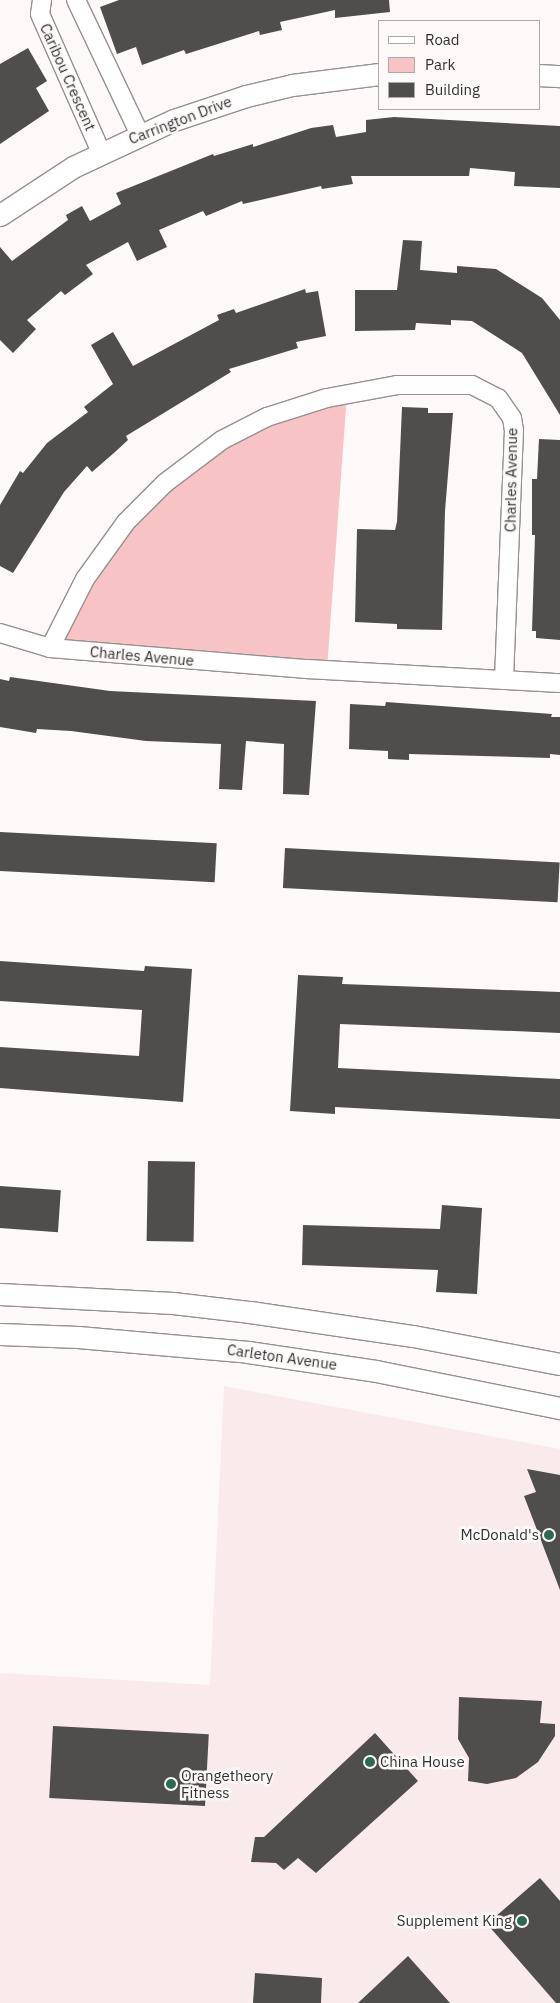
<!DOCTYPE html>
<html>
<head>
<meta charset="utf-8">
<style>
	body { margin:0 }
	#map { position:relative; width:560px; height:2003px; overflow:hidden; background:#fdf9f9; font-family:"IBM Plex Sans",sans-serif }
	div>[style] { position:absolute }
	.built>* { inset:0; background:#f9ebec }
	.green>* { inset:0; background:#f7c3c5 }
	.building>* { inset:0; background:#504d4d; transform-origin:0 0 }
	.roads { filter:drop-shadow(1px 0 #959191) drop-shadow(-1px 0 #959191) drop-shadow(0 1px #959191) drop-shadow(0 -1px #959191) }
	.minor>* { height:18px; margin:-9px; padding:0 9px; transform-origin:9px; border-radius:9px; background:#fff }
	.tertiary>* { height:21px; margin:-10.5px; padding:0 10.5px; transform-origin:10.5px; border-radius:10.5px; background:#fff }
	.dots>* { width:14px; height:14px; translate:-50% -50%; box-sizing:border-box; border:2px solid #fdf9f9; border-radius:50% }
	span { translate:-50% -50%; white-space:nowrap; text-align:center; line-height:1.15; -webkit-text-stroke:5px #fdf9f9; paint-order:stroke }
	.street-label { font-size:15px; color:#323131 }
	.poi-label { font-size:15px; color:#323131 }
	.right { translate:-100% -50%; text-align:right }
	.left { translate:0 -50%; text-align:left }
	.legend { position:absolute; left:378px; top:20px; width:162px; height:90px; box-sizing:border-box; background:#fdf9f9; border:1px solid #aca9a9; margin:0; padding:6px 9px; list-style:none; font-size:15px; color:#323131 }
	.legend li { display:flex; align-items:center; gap:10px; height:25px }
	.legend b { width:25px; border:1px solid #aca9a9 }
</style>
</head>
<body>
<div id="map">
	<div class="built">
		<i style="clip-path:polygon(224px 1386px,560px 1449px,560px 2003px,0 2003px,0 1673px,210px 1685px)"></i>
	</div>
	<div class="green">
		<i style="clip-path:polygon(347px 394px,327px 669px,50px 648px,126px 522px,222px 440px)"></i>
	</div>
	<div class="building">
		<i style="clip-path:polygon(119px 0,389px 0,390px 12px,335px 18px,335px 10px,280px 22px,282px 30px,260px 35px,259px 31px,186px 54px,184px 50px,142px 65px,136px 47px,117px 54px,100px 7px)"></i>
		<i style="clip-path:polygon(28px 48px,47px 81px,36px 88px,49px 111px,0 144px,0 64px)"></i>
		<i style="clip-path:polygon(394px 117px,560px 126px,560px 188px,514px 186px,515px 172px,470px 168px,469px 176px,351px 176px,353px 184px,322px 189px,321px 186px,243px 204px,242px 201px,206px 216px,203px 211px,159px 230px,167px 247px,137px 261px,128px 242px,86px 265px,93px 274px,65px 295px,61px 291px,27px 320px,36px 329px,13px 353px,0 340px,0 247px,12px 261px,68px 220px,66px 215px,82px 206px,90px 221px,121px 204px,116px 193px,213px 154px,214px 156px,253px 144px,253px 147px,311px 128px,333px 125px,336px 137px,366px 132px,366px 120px)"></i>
		<i style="clip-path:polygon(403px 240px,422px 241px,420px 270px,457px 273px,457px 266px,496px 269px,542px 298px,560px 320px,560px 415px,522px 353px,472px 321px,451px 320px,451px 325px,416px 323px,415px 330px,355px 331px,355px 290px,397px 290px)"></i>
		<i style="clip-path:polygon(305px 289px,306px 293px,318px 291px,326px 336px,296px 342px,298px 348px,229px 369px,231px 372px,126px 436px,128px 440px,115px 452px,92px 472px,87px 466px,64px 492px,13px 573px,0 566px,0 505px,20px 471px,23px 473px,47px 443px,88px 412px,84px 407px,113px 384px,91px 345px,113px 332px,133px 366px,219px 320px,217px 315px,234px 309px,236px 313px)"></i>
		<i style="clip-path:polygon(402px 407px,428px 408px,428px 413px,453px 413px,445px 511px,442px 630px,397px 629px,397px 624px,355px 622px,357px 529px,395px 530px,397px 522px)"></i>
		<i style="clip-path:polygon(539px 439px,560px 440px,560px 640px,536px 638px,536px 631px,532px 631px,535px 535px,532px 535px,532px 479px,537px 479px)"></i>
		<i style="clip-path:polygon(10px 677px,110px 691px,316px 701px,309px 795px,283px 794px,284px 744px,246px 741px,242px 790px,219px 789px,221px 744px,146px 741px,71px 731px,37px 729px,36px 733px,0 727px,0 679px,9px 681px)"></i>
		<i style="clip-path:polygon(386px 702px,552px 714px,551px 717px,560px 717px,560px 755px,550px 754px,550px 758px,409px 754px,409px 760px,388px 759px,388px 751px,349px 749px,350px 704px,385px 706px)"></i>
		<i style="left:0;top:832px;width:217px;height:39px;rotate:3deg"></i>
		<i style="left:285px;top:848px;width:275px;height:40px;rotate:3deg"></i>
		<i style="clip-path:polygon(0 961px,144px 971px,145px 966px,192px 969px,183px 1102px,0 1088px,0 1047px,139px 1056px,142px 1010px,0 1001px)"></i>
		<i style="clip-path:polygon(298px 975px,343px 977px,342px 984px,560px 992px,560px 1033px,340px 1024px,338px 1068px,560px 1079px,560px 1119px,335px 1107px,335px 1114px,290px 1111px)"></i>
		<i style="left:148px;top:1161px;width:47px;height:80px;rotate:1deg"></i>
		<i style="left:0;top:1186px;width:61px;height:42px;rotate:4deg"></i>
		<i style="clip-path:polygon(442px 1205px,482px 1208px,477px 1294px,436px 1292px,438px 1270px,302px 1265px,303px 1225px,440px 1229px)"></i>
		<i style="clip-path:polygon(527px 1469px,560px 1475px,560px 1590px,524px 1496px,536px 1492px)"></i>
		<i style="clip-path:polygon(459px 1697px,542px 1701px,540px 1723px,555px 1724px,555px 1736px,538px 1762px,516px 1778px,487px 1784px,468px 1781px,469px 1758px,458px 1739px)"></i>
		<i style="left:53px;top:1726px;width:156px;height:72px;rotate:3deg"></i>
		<i style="clip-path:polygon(375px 1733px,418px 1781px,316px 1873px,298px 1858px,284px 1870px,276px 1863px,251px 1862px,255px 1837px,264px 1837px)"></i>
		<i style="clip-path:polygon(540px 1878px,560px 1901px,560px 2003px,556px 2003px,487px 1924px)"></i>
		<i style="clip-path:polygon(408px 1956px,450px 2003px,358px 2003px)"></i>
		<i style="clip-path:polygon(255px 1973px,322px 1978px,321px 2003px,253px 2003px)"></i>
	</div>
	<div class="roads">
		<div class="minor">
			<i style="left:42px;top:0;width:14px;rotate:98deg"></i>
			<i style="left:40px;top:14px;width:151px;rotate:66.2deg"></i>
			<i style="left:76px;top:0;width:149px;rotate:64.6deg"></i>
			<i style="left:0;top:633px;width:52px;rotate:16.7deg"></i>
			<i style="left:50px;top:648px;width:258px;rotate:4.7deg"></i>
			<i style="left:307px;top:669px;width:253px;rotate:3.2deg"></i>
			<i style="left:50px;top:648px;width:77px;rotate:-63.1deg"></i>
			<i style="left:85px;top:579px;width:70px;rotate:-54.3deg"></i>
			<i style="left:126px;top:522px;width:55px;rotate:-45deg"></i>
			<i style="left:165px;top:483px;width:71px;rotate:-37deg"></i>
			<i style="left:222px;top:440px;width:51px;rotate:-27.1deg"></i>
			<i style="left:267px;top:417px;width:63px;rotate:-17.6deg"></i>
			<i style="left:327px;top:398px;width:71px;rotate:-10.5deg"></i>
			<i style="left:397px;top:385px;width:75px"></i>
			<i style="left:472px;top:385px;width:29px;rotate:27deg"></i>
			<i style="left:498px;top:398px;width:24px;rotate:55deg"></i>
			<i style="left:512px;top:418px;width:12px;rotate:81deg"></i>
			<i style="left:514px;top:430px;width:250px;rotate:92.3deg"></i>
		</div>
		<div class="tertiary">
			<i style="left:539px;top:75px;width:21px;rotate:3deg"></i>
			<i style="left:0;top:215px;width:87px;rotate:-33.3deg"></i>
			<i style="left:73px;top:167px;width:111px;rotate:-25deg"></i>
			<i style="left:174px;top:120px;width:76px;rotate:-18.4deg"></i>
			<i style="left:246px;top:96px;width:47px;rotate:-13.4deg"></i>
			<i style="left:292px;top:85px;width:88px;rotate:-7.2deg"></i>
			<i style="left:0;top:1294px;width:173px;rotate:3deg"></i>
			<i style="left:173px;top:1303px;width:78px;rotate:6.7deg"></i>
			<i style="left:250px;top:1312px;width:165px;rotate:8.4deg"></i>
			<i style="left:413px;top:1336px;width:150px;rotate:10.8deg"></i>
			<i style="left:0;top:1334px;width:78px;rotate:2.2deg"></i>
			<i style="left:78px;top:1337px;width:171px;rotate:5deg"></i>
			<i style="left:248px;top:1352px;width:129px;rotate:8.4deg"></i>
			<i style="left:376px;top:1371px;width:188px;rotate:11.4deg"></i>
		</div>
	</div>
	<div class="dots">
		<i style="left:549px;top:1535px;background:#2e6953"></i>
		<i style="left:370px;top:1762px;background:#2e6953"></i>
		<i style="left:171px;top:1784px;background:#2e6953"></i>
		<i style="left:522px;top:1921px;background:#2e6953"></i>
	</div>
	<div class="street-label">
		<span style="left:68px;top:77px;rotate:66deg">Caribou Crescent</span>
		<span style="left:180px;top:120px;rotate:-21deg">Carrington Drive</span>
		<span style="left:511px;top:480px;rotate:-89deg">Charles Avenue</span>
		<span style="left:142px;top:656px;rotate:5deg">Charles Avenue</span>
		<span style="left:282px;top:1357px;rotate:8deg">Carleton Avenue</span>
	</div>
	<div class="poi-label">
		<span class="right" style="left:539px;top:1535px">McDonald's</span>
		<span class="left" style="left:380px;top:1762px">China House</span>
		<span class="left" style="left:181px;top:1784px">Orangetheory<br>Fitness</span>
		<span class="right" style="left:512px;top:1921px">Supplement King</span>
	</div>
	<ul class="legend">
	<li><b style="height:6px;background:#fff"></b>Road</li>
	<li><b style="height:14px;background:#f7c3c5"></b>Park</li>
	<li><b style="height:14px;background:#504d4d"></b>Building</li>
	</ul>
</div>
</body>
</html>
